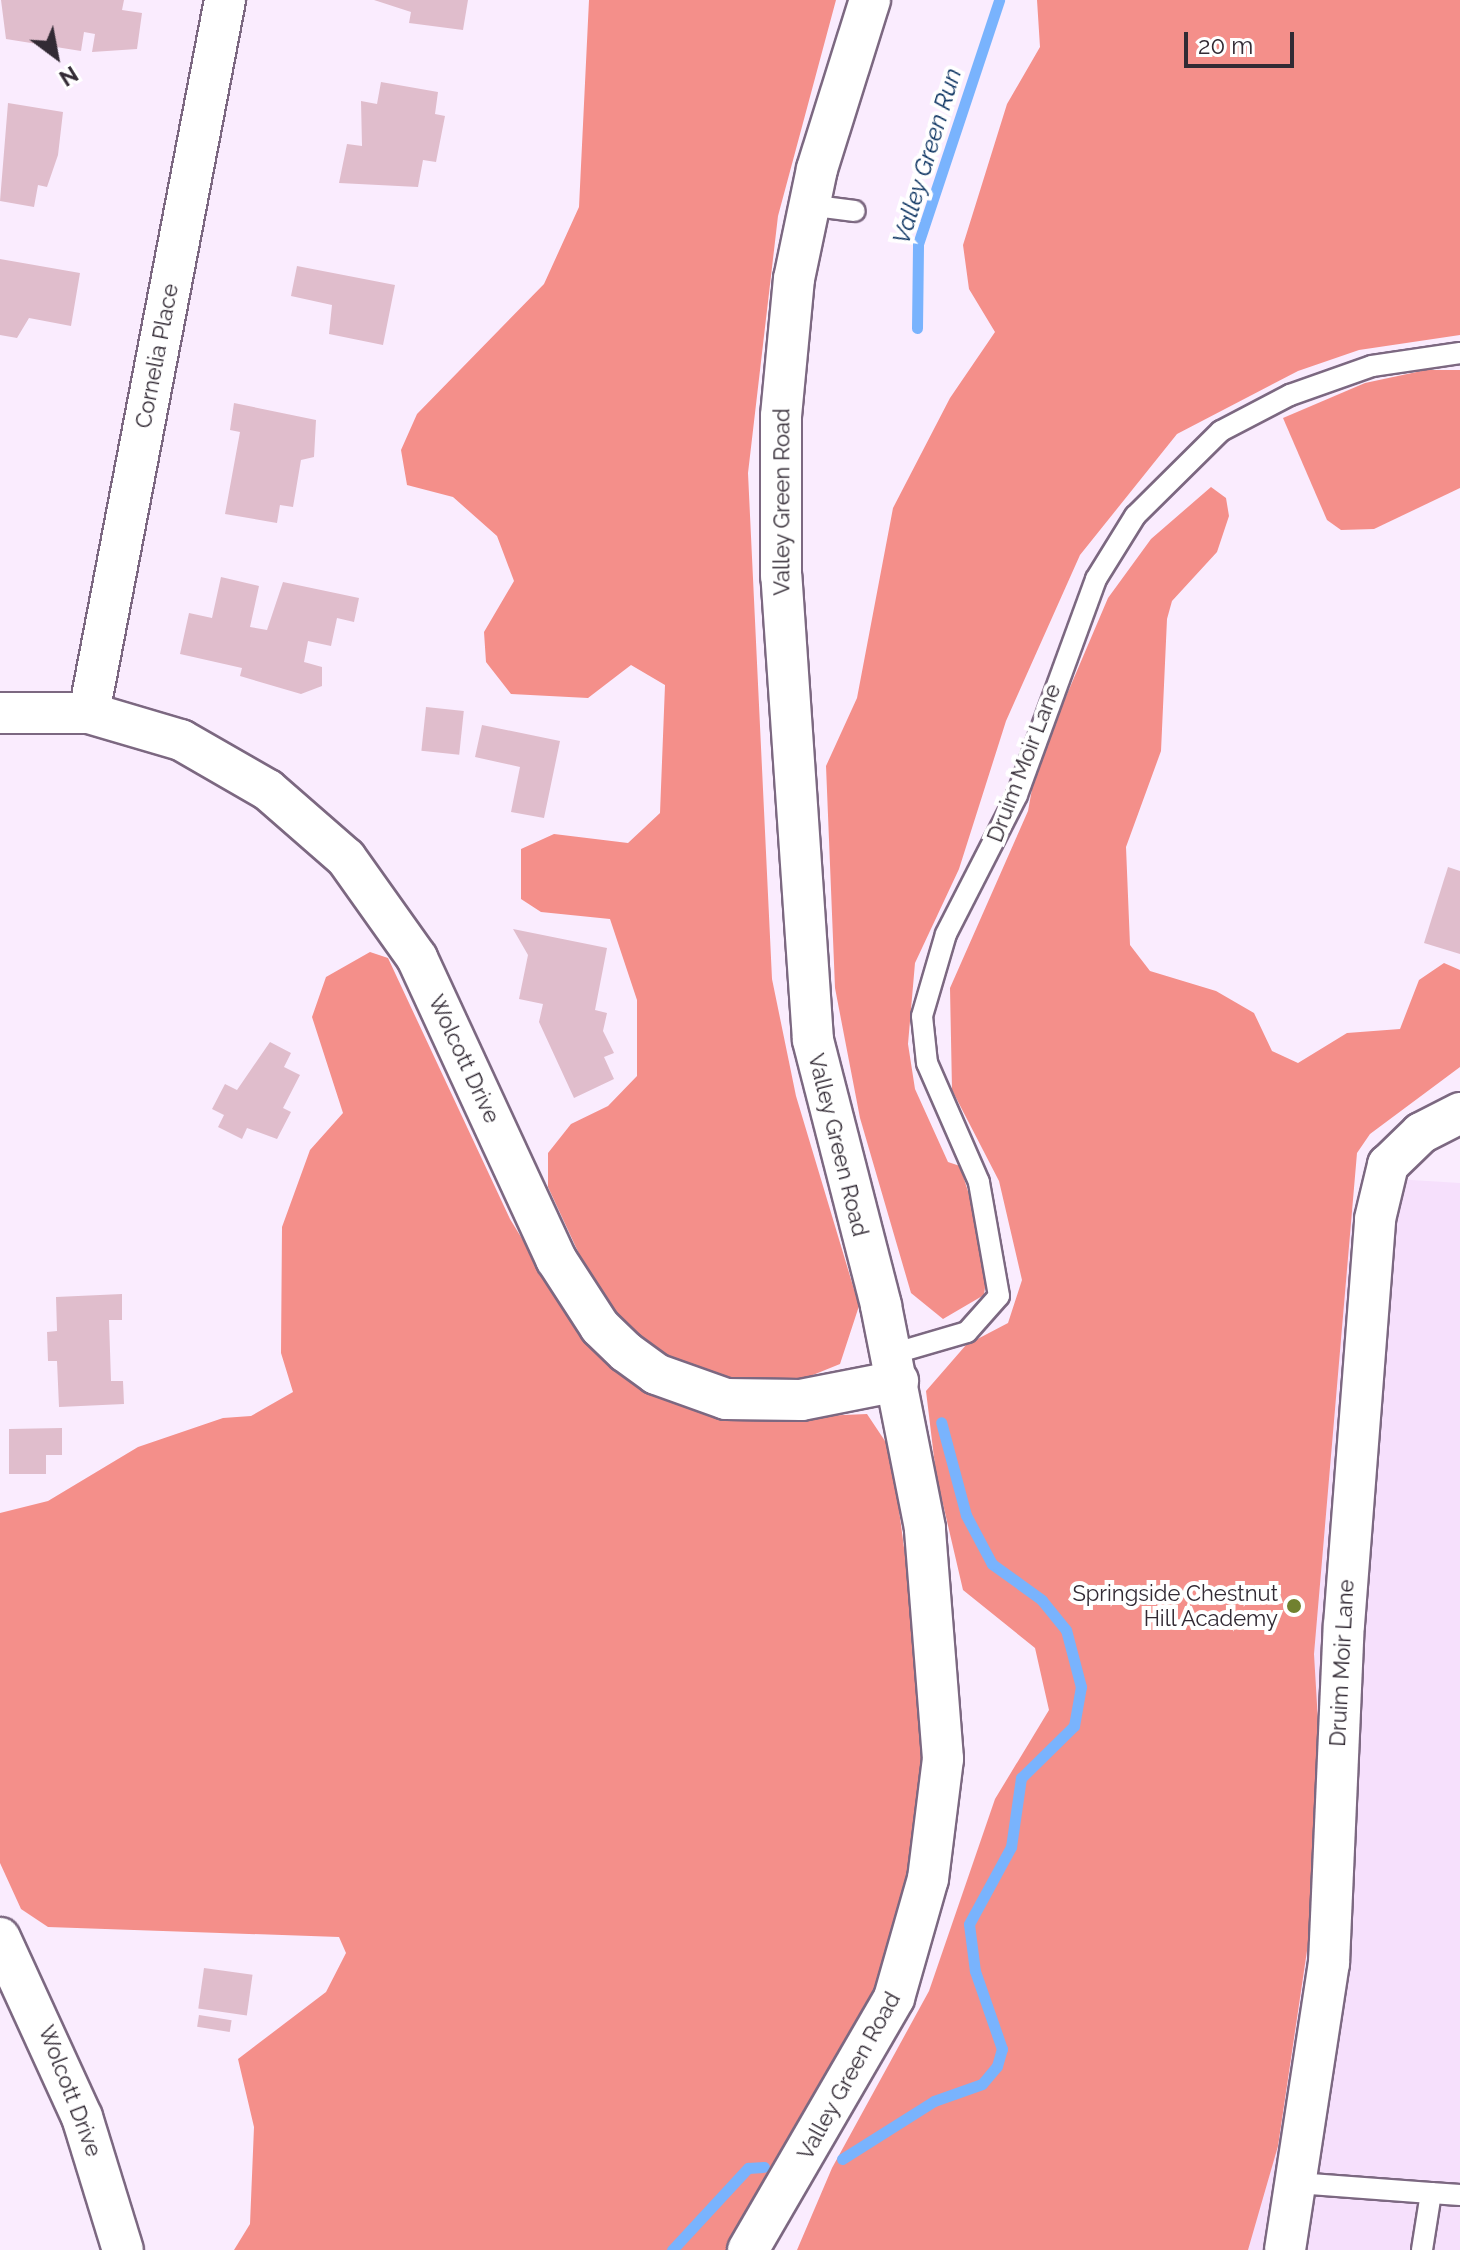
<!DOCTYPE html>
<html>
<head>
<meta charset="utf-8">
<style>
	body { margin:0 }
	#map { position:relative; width:1460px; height:2250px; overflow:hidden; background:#faecfe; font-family:Raleway,sans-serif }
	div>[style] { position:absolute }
	.built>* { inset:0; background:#f6e0fc }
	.forest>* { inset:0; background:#f48f8a }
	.stream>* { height:11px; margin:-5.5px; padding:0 5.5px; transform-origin:5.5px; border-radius:5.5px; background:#79b3fd }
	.building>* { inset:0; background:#e0bdcc; transform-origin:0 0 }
	.roads { filter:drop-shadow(2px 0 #7c6881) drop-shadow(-2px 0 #7c6881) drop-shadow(0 2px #7c6881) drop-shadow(0 -2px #7c6881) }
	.service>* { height:20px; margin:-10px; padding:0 10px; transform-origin:10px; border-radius:10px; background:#fff }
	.minor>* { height:40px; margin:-20px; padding:0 20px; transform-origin:20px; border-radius:20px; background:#fff }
	.dots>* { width:22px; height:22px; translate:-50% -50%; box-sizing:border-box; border:4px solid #fff; border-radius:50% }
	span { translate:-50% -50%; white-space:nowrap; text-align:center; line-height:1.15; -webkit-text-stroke:8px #fff; paint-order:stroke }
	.street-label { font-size:22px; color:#322a34 }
	.poi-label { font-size:22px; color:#322a34 }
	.right { translate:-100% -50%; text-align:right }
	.water-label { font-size:24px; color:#0a3260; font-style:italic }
	.north { position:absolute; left:16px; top:16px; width:80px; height:80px; -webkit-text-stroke:6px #fff; paint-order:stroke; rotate:148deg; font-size:22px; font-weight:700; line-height:32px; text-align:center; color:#322a34 }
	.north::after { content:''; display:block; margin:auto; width:28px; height:36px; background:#322a34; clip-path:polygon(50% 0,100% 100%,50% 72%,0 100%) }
	.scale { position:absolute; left:1184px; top:32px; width:110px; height:36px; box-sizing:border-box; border:4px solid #322a34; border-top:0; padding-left:10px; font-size:24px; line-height:28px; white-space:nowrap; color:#322a34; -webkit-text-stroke:6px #fff; paint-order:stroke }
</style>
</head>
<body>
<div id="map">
	<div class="built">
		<i style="clip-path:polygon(1395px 1179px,1460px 1183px,1460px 2250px,993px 2250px,1104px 1391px)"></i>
	</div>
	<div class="forest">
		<i style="clip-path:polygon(589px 0,836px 0,778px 216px,748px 473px,772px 979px,796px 1096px,859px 1306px,840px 1364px,798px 1381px,754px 1383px,685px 1368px,623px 1322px,587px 1271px,548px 1187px,548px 1153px,571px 1124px,608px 1106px,637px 1076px,637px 1000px,610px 919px,541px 912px,521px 899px,521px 849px,554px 834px,628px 843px,660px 813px,665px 685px,631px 665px,588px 698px,511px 694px,486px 662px,484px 632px,514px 581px,497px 536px,453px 497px,407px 485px,401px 450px,417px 414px,544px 284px,579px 207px)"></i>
		<i style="clip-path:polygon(1037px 0,1460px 0,1460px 335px,1359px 350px,1298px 371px,1177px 434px,1080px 555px,1006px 721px,959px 869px,915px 963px,908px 1044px,915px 1089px,948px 1162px,960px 1166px,989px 1258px,984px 1295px,943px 1319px,911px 1293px,860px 1118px,835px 988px,826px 766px,857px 698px,893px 508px,950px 398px,995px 332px,969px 289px,963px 245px,1007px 104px,1040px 47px)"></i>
		<i style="clip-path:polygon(1426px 370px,1460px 370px,1460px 488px,1374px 529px,1341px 530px,1327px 520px,1283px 418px,1365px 383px)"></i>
		<i style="clip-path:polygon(1211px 487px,1226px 498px,1229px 516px,1217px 552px,1172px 601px,1167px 619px,1161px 751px,1126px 847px,1130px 945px,1150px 971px,1216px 991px,1254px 1013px,1272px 1051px,1298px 1063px,1347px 1033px,1400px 1029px,1419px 980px,1444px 963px,1460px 970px,1460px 1067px,1370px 1134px,1357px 1153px,1314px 1654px,1320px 1755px,1312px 1917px,1278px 2146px,1248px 2250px,797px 2250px,832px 2168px,929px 1991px,995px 1799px,1049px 1710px,1035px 1648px,963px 1590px,936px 1474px,926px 1391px,966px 1345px,1008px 1323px,1022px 1280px,999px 1181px,952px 1090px,950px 988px,1028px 811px,1036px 767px,1108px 598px,1151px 539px)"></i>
		<i style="clip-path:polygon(370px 952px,388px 958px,510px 1219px,586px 1344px,634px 1380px,798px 1417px,867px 1414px,891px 1450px,921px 1675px,925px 1789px,900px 1928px,866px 2015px,730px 2250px,234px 2250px,250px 2224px,254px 2127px,238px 2059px,326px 1992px,346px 1953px,339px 1937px,48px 1927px,21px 1909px,0 1863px,0 1513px,48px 1501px,138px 1447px,223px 1418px,251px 1416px,293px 1392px,281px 1353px,282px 1227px,310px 1150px,343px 1113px,312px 1017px,326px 977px)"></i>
	</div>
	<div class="stream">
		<i style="left:917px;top:328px;width:84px;rotate:-89.3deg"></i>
		<i style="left:918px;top:244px;width:257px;rotate:-71.6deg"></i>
		<i style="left:842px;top:2159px;width:109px;rotate:-32.2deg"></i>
		<i style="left:934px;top:2101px;width:51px;rotate:-19.5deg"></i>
		<i style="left:982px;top:2084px;width:23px;rotate:-50deg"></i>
		<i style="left:997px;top:2066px;width:18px;rotate:-74deg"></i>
		<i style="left:1002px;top:2049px;width:83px;rotate:-109.1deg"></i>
		<i style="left:975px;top:1971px;width:47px;rotate:-97.3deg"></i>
		<i style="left:969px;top:1924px;width:88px;rotate:-61.4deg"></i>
		<i style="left:1011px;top:1847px;width:70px;rotate:-81.8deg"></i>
		<i style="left:1021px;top:1778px;width:74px;rotate:-44.5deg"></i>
		<i style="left:1074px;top:1726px;width:40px;rotate:-80deg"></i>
		<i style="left:1081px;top:1687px;width:59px;rotate:-104.7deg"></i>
		<i style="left:1066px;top:1630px;width:38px;rotate:-129deg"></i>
		<i style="left:1042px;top:1600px;width:62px;rotate:-144.2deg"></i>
		<i style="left:992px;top:1564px;width:55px;rotate:-118deg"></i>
		<i style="left:966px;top:1515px;width:96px;rotate:-105deg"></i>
		<i style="left:672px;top:2250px;width:112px;rotate:-47.2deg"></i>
		<i style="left:748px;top:2168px;width:16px;rotate:-4deg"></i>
	</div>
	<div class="building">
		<i style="clip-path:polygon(1px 0,124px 0,122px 10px,142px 13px,137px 49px,92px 52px,95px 34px,84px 32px,81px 51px,6px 39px)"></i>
		<i style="clip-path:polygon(374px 0,468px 0,463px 30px,409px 23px,411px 12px)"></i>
		<i style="clip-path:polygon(381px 82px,438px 92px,435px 114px,445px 116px,436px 162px,423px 160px,418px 187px,339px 183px,347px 144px,362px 146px,361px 101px,377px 104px)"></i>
		<i style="clip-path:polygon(8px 103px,63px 112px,58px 155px,47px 187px,38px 185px,34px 207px,0 201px)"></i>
		<i style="clip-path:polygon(0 259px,80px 273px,71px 326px,29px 318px,17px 338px,0 335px)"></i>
		<i style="clip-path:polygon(297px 266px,395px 285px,383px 345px,329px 334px,332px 305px,291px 296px)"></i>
		<i style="clip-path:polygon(234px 403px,316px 420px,314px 457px,301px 460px,293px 507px,280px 505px,277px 523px,225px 514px,240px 432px,230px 430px)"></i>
		<i style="clip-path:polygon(221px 577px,259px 586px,250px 627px,267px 630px,283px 582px,359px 598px,354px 622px,337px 618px,331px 646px,308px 641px,304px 662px,322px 667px,322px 686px,301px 694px,240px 676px,242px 668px,180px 654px,189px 613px,212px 618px)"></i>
		<i style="left:426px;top:707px;width:38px;height:44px;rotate:6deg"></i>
		<i style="clip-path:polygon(482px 725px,560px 741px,544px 818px,511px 812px,520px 767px,475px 757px)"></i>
		<i style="clip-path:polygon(1448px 867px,1460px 871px,1460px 954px,1424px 943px)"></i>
		<i style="clip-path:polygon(513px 929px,607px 948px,595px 1010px,607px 1013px,603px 1031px,614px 1053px,604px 1057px,614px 1079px,574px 1098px,539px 1022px,543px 1004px,519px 999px,528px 955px)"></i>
		<i style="clip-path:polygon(270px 1042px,291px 1053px,284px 1067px,300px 1075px,283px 1108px,291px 1112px,277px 1139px,247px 1128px,242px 1139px,218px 1127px,224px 1115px,212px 1109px,225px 1084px,237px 1090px)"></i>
		<i style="clip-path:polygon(122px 1294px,122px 1320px,109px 1320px,111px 1381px,123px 1381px,124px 1404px,59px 1407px,57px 1361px,48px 1361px,47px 1332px,57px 1331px,56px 1297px)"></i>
		<i style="clip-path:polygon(62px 1428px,62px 1455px,46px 1455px,46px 1474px,9px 1474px,9px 1429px)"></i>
		<i style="left:204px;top:1968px;width:49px;height:41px;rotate:8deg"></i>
		<i style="left:199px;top:2015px;width:33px;height:12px;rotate:9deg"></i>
	</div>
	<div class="roads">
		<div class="service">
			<i style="left:808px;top:205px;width:47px;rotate:7.3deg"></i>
			<i style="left:892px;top:1354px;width:78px;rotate:-16.3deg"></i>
			<i style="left:967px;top:1332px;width:48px;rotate:-48.4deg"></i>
			<i style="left:999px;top:1296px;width:116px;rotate:-100deg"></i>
			<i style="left:979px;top:1182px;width:130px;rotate:-113.6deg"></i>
			<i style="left:927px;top:1063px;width:47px;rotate:-96.1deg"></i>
			<i style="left:922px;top:1016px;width:85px;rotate:-73.7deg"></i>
			<i style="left:946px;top:934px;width:156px;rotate:-62.9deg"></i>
			<i style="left:1017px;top:795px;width:230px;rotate:-69.9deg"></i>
			<i style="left:1096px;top:579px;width:74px;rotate:-58.2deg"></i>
			<i style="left:1135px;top:516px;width:121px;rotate:-44.7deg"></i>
			<i style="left:1221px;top:431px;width:78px;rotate:-27.6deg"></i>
			<i style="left:1290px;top:395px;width:87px;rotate:-19.5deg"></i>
			<i style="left:1372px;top:366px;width:89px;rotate:-8.4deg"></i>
			<i style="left:1297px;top:2183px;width:134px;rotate:4.3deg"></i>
			<i style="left:1431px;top:2193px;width:58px;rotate:99deg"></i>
			<i style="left:1431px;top:2193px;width:29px;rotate:4deg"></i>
		</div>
		<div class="minor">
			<i style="left:0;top:713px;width:89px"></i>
			<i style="left:89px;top:713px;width:96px;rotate:16.4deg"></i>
			<i style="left:181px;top:740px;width:100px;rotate:29.9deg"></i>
			<i style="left:268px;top:790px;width:103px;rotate:41.1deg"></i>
			<i style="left:346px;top:858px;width:123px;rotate:54.6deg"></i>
			<i style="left:417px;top:958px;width:332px;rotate:65.2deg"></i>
			<i style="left:556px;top:1259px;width:81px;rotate:57.1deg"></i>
			<i style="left:600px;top:1327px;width:36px;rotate:44deg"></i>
			<i style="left:626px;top:1352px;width:37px;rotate:36deg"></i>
			<i style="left:656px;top:1374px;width:74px;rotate:19.7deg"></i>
			<i style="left:726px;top:1399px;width:75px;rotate:0.8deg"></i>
			<i style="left:801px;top:1400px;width:99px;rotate:-11.1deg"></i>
			<i style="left:89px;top:713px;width:726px;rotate:-79.2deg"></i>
			<i style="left:0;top:1938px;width:197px;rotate:65.4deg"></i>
			<i style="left:82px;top:2117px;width:139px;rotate:72.9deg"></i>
			<i style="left:748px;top:2250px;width:291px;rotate:-59.9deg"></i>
			<i style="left:894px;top:1998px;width:124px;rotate:-74.1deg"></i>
			<i style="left:928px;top:1879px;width:121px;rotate:-82.9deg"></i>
			<i style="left:943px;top:1759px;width:232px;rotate:-94.5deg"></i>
			<i style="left:925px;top:1528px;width:227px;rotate:-101.2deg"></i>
			<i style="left:881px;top:1305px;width:274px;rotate:-104.4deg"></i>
			<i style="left:813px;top:1040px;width:465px;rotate:-93.9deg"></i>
			<i style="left:781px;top:576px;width:160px;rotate:-90deg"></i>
			<i style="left:781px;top:416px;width:138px;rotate:-84.6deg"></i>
			<i style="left:794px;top:279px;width:112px;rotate:-78.2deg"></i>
			<i style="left:817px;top:169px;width:177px;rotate:-72.6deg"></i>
			<i style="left:1285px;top:2250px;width:290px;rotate:-81.3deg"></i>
			<i style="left:1329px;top:1963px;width:338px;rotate:-87.5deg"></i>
			<i style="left:1344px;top:1625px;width:407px;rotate:-85.6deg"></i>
			<i style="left:1375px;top:1219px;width:56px;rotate:-76.5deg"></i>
			<i style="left:1388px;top:1165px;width:46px;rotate:-44.1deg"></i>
			<i style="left:1421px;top:1133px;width:44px;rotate:-27.1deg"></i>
		</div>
	</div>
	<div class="dots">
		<i style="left:1294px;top:1606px;background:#71812f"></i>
	</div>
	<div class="street-label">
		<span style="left:157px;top:356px;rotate:-79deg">Cornelia Place</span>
		<span style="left:782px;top:502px;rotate:-90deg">Valley Green Road</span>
		<span style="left:1024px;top:763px;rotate:-69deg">Druim Moir Lane</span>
		<span style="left:464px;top:1059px;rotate:65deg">Wolcott Drive</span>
		<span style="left:838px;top:1145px;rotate:76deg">Valley Green Road</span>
		<span style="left:1342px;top:1663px;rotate:-87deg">Druim Moir Lane</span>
		<span style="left:849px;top:2076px;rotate:-61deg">Valley Green Road</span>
		<span style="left:70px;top:2091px;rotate:69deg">Wolcott Drive</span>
	</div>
	<div class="poi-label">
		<span class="right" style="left:1278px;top:1606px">Springside Chestnut<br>Hill Academy</span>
	</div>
	<div class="water-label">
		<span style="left:927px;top:156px;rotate:-73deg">Valley Green Run</span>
	</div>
	<div class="north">N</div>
	<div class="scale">20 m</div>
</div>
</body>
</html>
